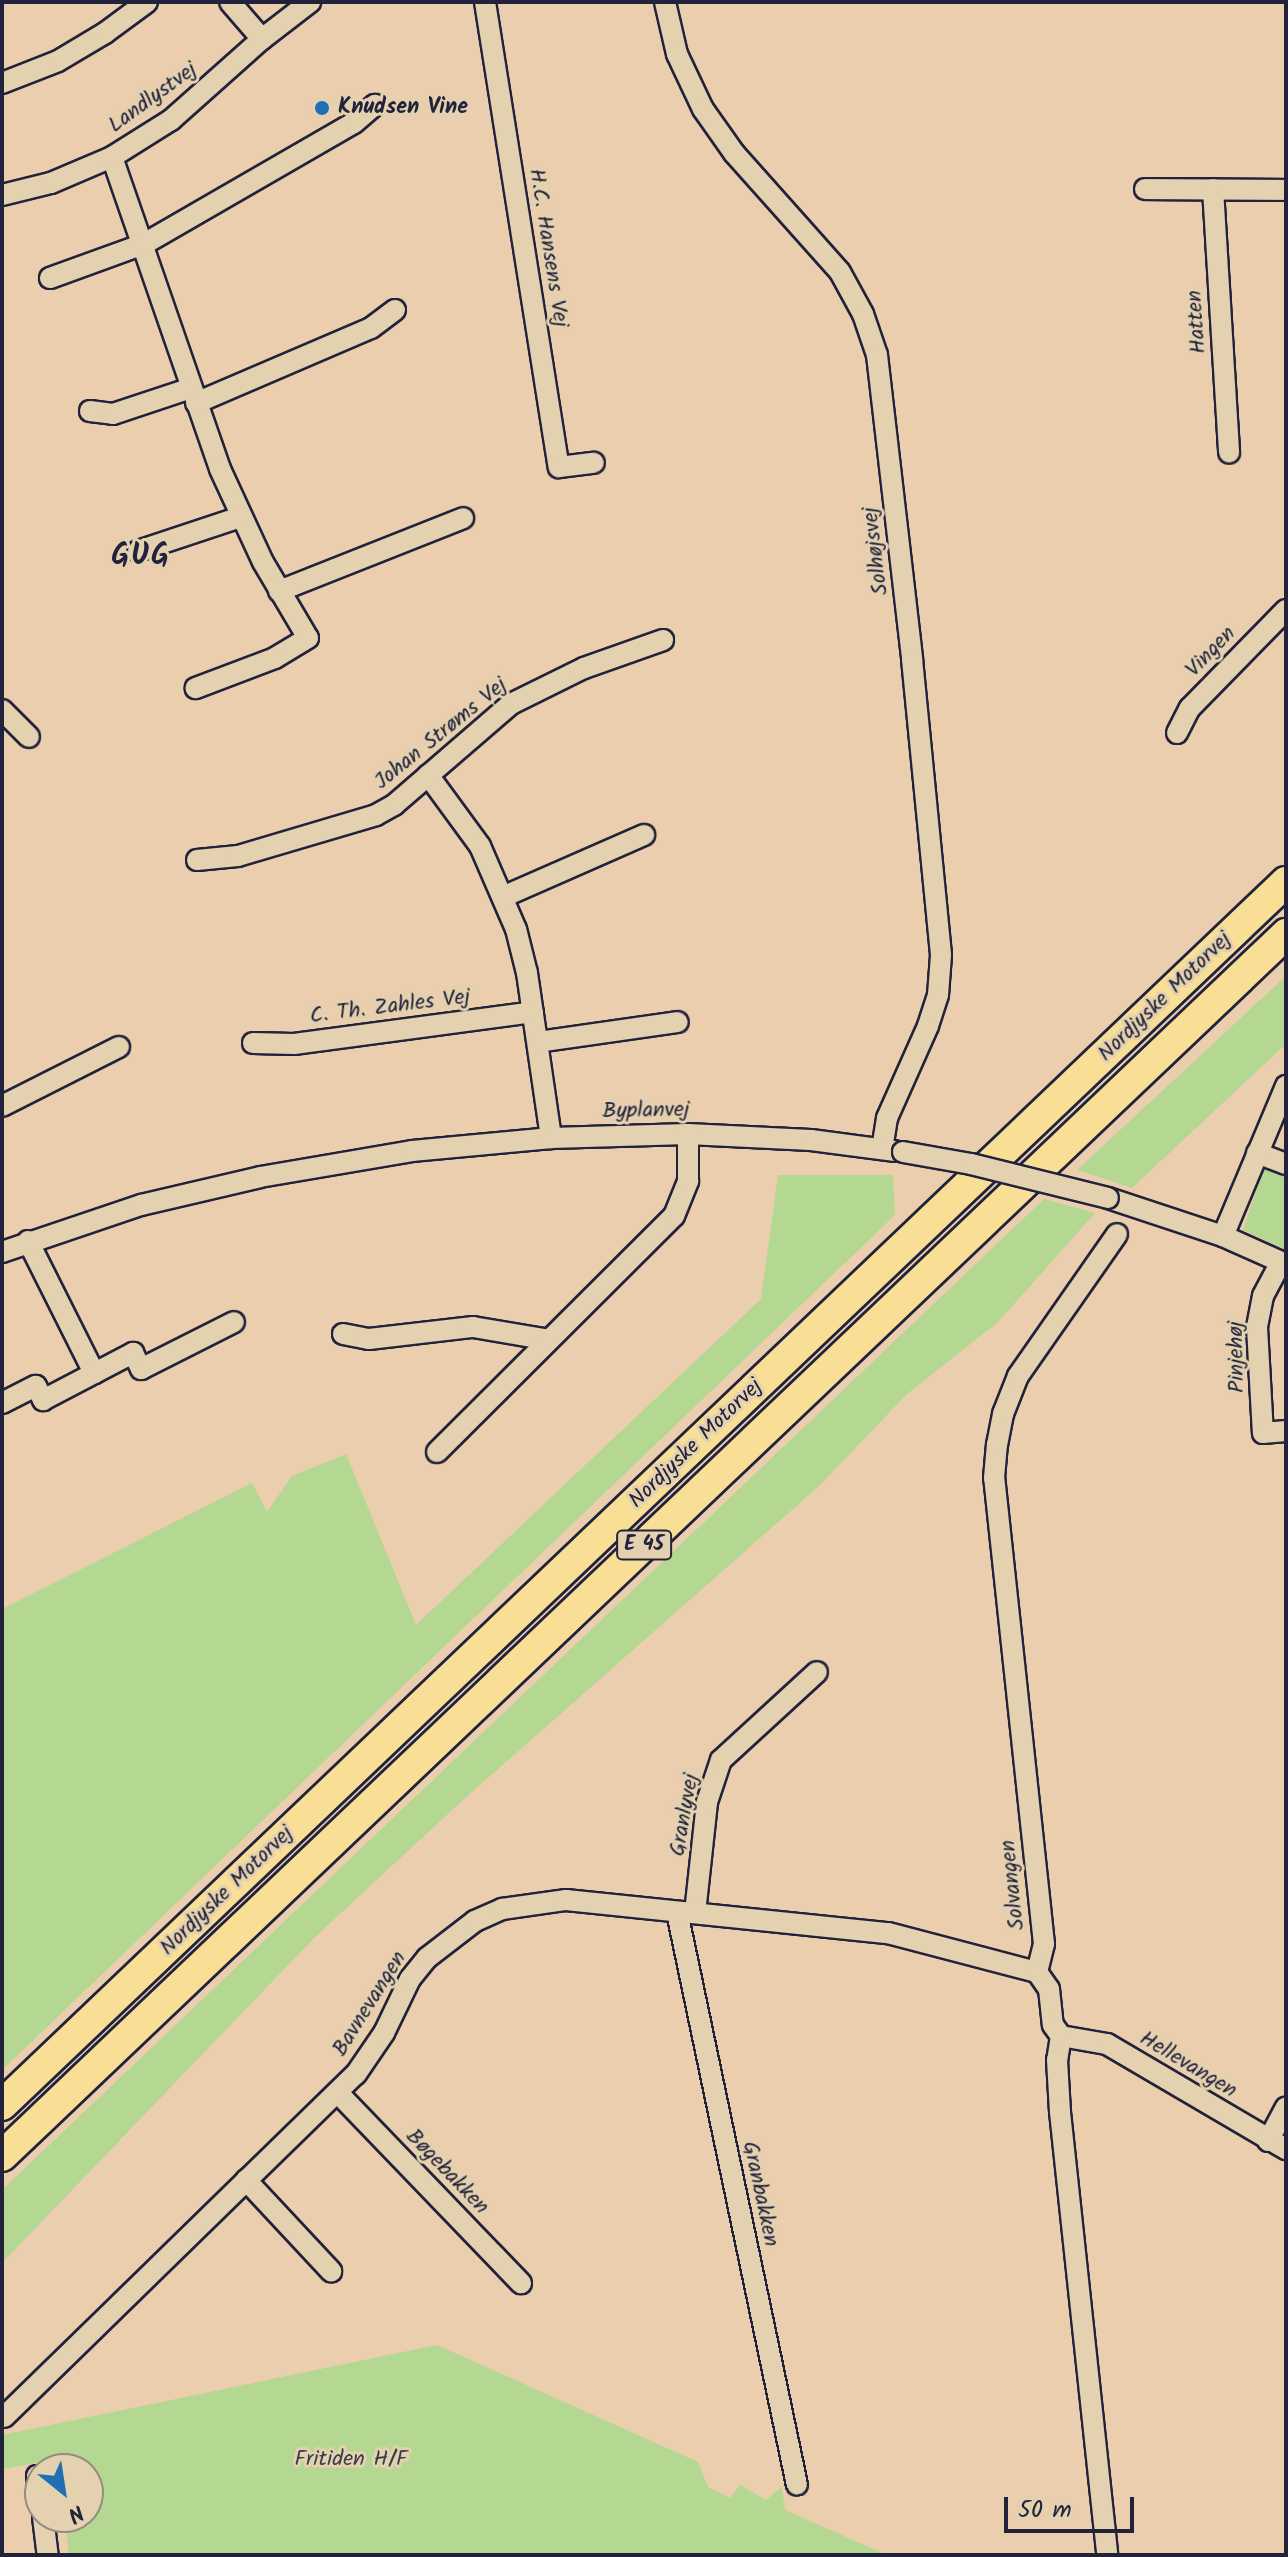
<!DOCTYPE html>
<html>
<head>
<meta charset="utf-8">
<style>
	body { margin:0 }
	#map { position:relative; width:1288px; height:2557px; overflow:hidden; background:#eacead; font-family:Kalam,sans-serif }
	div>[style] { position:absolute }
	.green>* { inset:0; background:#b4d791 }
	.roads { filter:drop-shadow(2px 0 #22223b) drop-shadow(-2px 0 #22223b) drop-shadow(0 2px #22223b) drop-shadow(0 -2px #22223b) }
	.minor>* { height:20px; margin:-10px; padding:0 10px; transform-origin:10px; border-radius:10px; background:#e3d1af }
	.highway>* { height:30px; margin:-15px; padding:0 15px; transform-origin:15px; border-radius:15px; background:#f9df96 }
	.bridges { filter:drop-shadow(2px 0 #22223b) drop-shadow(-2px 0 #22223b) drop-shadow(0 2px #22223b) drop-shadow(0 -2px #22223b) }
	.minor-bridge>* { height:20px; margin:-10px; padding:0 10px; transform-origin:10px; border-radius:10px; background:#e3d1af }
	.dots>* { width:22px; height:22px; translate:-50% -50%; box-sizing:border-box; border:4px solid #e3d1af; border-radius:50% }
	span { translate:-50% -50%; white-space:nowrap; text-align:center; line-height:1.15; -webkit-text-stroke:6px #e3d1af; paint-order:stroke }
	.shield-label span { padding:2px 6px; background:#e3d1af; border:2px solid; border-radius:6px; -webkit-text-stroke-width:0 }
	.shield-label { font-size:20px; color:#22223b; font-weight:700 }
	.street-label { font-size:22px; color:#22223b }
	.poi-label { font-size:22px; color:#22223b; font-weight:700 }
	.left { translate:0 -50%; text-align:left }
	.park-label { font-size:22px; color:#383d48 }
	.district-label { font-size:30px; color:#22223b; font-weight:700; letter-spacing:2px }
	.frame { position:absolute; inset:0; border:4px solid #22223b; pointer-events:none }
	.north { position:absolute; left:24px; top:2453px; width:80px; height:80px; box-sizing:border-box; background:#e3d1af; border:2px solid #968b81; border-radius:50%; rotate:150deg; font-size:22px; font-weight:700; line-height:32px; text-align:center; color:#22223b }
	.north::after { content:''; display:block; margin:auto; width:28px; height:36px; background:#1f6fb2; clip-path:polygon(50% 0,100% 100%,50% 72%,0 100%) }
	.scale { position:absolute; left:1004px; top:2497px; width:130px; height:36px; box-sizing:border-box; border:4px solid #22223b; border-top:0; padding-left:10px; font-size:24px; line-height:28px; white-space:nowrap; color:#22223b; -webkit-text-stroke:6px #e3d1af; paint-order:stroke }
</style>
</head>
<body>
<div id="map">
	<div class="green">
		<i style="clip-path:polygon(1286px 976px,1286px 1044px,1132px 1188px,1077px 1170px)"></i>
		<i style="clip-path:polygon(1264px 1167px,1286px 1175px,1286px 1250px,1243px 1230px)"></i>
		<i style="clip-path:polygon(778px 1175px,893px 1175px,895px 1215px,2px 2070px,2px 1609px,252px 1483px,267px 1512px,292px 1476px,346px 1454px,416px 1625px,761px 1299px)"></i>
		<i style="clip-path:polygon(1044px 1199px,1095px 1213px,997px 1323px,907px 1394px,819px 1486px,464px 1799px,314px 1938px,2px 2263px,2px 2190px)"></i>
		<i style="clip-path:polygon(437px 2345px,698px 2462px,708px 2487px,730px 2498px,740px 2485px,766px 2500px,782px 2487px,785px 2510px,887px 2555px,69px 2555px,65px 2517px,88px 2517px,88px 2469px,61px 2469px,59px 2459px,2px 2469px,2px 2435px)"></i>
	</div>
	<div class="roads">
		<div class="minor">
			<i style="left:230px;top:2px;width:49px;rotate:49.1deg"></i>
			<i style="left:485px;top:2px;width:471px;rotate:81deg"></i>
			<i style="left:559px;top:467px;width:35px;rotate:-7deg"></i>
			<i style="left:665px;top:2px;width:53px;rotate:77deg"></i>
			<i style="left:677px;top:54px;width:61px;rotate:64.7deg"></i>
			<i style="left:703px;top:109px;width:54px;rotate:54.8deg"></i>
			<i style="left:734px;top:153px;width:159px;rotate:48.3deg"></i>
			<i style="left:840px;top:272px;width:48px;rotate:61.3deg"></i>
			<i style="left:863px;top:314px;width:43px;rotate:71.1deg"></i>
			<i style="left:877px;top:355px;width:306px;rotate:83.4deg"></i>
			<i style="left:912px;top:659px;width:297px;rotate:84.4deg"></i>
			<i style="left:941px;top:955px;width:40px;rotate:94.3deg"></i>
			<i style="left:938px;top:995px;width:33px;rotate:108deg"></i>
			<i style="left:928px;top:1026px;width:101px;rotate:114deg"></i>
			<i style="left:887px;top:1118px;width:31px;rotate:99deg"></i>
			<i style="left:2px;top:83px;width:60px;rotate:-21.4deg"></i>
			<i style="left:58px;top:61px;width:55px;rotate:-30.8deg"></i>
			<i style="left:105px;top:33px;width:52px;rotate:-36.4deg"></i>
			<i style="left:112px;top:157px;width:330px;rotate:70.9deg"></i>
			<i style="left:220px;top:469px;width:102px;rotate:65.2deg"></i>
			<i style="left:263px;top:562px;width:88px;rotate:59.4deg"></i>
			<i style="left:308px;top:638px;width:39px;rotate:149deg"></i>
			<i style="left:275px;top:658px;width:85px;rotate:159.2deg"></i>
			<i style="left:1145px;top:189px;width:141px;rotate:0.4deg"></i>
			<i style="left:1213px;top:189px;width:264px;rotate:86.5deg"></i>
			<i style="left:2px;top:195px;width:50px;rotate:-13.8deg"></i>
			<i style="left:51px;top:183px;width:66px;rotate:-23.1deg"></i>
			<i style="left:112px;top:157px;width:70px;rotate:-32.1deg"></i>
			<i style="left:171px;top:120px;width:122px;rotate:-41.7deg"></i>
			<i style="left:262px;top:39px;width:61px;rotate:-37.6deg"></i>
			<i style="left:50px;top:278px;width:100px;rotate:-19.9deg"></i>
			<i style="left:144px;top:244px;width:242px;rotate:-30deg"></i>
			<i style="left:354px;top:123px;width:28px;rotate:-41deg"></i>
			<i style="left:196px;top:403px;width:190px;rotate:-23.2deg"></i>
			<i style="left:371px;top:328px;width:30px;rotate:-37deg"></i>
			<i style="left:90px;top:411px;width:23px;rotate:7deg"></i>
			<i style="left:113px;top:414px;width:82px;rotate:-18.4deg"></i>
			<i style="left:138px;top:551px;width:108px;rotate:-18.4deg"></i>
			<i style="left:279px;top:591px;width:198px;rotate:-21.6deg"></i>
			<i style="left:2px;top:710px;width:38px;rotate:45deg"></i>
			<i style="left:1177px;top:733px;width:28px;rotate:-63deg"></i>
			<i style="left:1190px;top:708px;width:137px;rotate:-45.6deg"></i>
			<i style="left:428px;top:775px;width:88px;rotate:53.8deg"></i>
			<i style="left:480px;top:846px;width:90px;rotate:66.6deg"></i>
			<i style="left:516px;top:929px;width:45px;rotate:76deg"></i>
			<i style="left:527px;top:973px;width:167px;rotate:81.7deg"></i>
			<i style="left:197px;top:860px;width:41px;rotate:-5.6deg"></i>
			<i style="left:238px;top:856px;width:144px;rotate:-16.5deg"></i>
			<i style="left:376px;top:815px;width:21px;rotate:-29deg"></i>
			<i style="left:394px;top:805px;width:155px;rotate:-40.8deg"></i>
			<i style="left:511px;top:704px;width:81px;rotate:-26.3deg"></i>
			<i style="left:584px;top:668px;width:84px;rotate:-19.5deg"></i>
			<i style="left:505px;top:896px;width:152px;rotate:-23.7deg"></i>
			<i style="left:538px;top:1042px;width:141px;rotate:-8.1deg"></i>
			<i style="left:253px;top:1043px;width:41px;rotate:1.4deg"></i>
			<i style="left:294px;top:1044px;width:241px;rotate:-7.6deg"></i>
			<i style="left:2px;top:1106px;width:131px;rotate:-26.8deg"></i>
			<i style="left:1257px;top:1153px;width:31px;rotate:21deg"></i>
			<i style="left:1108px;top:1198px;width:121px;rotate:18.3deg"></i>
			<i style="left:1223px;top:1236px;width:69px;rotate:24deg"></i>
			<i style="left:1223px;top:1236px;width:163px;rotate:-67.2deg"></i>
			<i style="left:28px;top:1241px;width:148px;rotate:63.4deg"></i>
			<i style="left:2px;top:1252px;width:147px;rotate:-18.7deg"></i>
			<i style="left:141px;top:1205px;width:122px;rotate:-13.2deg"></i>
			<i style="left:260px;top:1177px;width:154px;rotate:-9.7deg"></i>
			<i style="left:412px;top:1151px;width:140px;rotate:-5.3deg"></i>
			<i style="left:551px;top:1138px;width:137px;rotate:-1.7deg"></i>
			<i style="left:688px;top:1134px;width:123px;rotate:2.8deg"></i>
			<i style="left:811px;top:1140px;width:85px;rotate:7.5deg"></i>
			<i style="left:1281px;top:1262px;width:38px;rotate:118deg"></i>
			<i style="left:1263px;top:1296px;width:32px;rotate:101deg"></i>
			<i style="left:1257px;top:1327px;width:106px;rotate:86.8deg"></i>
			<i style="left:1263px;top:1433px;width:23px;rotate:-5deg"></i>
			<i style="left:343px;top:1334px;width:26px;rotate:11deg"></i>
			<i style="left:369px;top:1339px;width:105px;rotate:-6.6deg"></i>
			<i style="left:473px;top:1327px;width:77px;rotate:9.7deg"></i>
			<i style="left:2px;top:1403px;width:38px;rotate:-27deg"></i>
			<i style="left:36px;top:1386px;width:16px;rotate:63deg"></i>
			<i style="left:43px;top:1400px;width:102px;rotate:-27.6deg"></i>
			<i style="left:133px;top:1353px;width:18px;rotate:63deg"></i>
			<i style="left:141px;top:1369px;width:104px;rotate:-26.8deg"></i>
			<i style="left:437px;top:1452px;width:334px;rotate:-44.9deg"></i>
			<i style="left:674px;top:1216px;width:38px;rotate:-68deg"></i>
			<i style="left:688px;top:1181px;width:47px;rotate:-90deg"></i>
			<i style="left:677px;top:1912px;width:585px;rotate:78.17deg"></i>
			<i style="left:695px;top:1913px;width:112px;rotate:-83.8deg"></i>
			<i style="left:707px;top:1802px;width:44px;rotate:-71.6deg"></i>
			<i style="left:721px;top:1760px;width:130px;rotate:-42.5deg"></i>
			<i style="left:1037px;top:1972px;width:29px;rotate:-76deg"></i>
			<i style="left:1044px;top:1944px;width:469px;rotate:-96.1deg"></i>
			<i style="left:994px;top:1478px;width:33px;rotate:-85deg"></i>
			<i style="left:997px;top:1445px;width:32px;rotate:-79deg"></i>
			<i style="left:1003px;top:1414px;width:41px;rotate:-68.5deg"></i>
			<i style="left:1018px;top:1376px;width:173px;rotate:-55.1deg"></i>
			<i style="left:1061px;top:2036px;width:24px;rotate:99deg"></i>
			<i style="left:1057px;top:2060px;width:52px;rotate:86.7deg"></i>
			<i style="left:1060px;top:2112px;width:445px;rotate:83.9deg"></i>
			<i style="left:1061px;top:2036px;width:47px;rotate:9.9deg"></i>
			<i style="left:1107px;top:2044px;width:208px;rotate:30.4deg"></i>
			<i style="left:338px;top:2093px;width:264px;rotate:46.1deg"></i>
			<i style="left:1268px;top:2141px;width:38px;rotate:-62deg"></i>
			<i style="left:246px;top:2180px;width:125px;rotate:47deg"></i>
			<i style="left:4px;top:2417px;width:491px;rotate:-44.3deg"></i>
			<i style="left:356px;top:2074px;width:50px;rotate:-55.7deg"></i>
			<i style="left:384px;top:2033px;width:60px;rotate:-64.3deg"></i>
			<i style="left:410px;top:1979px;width:27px;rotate:-51deg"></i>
			<i style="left:427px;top:1958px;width:61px;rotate:-37.6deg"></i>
			<i style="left:475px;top:1921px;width:30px;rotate:-24deg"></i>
			<i style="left:502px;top:1909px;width:65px;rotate:-8deg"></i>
			<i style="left:566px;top:1900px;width:324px;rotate:5.9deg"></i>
			<i style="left:888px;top:1933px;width:154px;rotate:14.7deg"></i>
			<i style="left:1037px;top:1972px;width:21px;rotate:55deg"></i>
			<i style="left:1049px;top:1989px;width:36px;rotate:84deg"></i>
			<i style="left:1053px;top:2025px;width:14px;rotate:54deg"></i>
			<i style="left:37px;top:2476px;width:20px;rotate:81deg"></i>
			<i style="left:43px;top:2517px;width:38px;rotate:83deg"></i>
		</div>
		<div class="highway">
			<i style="left:2px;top:2105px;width:1773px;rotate:-43.61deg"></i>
			<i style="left:2px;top:2156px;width:1773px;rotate:-43.58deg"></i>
		</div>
	</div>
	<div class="bridges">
		<div class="minor-bridge">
			<i style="left:903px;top:1152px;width:69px;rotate:10deg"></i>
			<i style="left:971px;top:1164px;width:141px;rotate:13.9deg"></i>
		</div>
	</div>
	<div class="dots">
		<i style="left:322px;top:108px;background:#1f6fb2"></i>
	</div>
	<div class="shield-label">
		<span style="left:644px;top:1545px">E 45</span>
	</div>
	<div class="street-label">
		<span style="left:153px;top:98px;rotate:-36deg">Landlystvej</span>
		<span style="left:548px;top:248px;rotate:81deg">H.C. Hansens Vej</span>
		<span style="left:1197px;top:322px;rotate:-94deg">Hatten</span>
		<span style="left:876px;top:551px;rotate:-97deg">Solhøjsvej</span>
		<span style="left:1211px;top:652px;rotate:-46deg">Vingen</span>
		<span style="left:441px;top:734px;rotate:-39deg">Johan Strøms Vej</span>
		<span style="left:1165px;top:997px;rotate:-44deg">Nordjyske Motorvej</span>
		<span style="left:390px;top:1007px;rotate:-7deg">C. Th. Zahles Vej</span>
		<span style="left:646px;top:1111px;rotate:-1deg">Byplanvej</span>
		<span style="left:1237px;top:1357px;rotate:-91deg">Pinjehøj</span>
		<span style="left:696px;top:1444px;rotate:-44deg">Nordjyske Motorvej</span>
		<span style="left:685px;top:1815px;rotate:-80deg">Granlyvej</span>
		<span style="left:1013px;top:1885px;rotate:-96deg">Solvangen</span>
		<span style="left:227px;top:1891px;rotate:-44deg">Nordjyske Motorvej</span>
		<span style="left:370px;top:2004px;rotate:-58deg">Bavnevangen</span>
		<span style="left:1188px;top:2065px;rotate:31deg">Hellevangen</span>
		<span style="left:447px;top:2172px;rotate:46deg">Bøgebakken</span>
		<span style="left:760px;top:2194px;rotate:78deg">Granbakken</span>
	</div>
	<div class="poi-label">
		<span class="left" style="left:338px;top:108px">Knudsen Vine</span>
	</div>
	<div class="park-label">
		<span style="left:351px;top:2460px">Fritiden H/F</span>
	</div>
	<div class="district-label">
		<span style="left:141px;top:556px">GUG</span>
	</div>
	<div class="frame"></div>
	<div class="north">N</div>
	<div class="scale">50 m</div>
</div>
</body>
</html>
